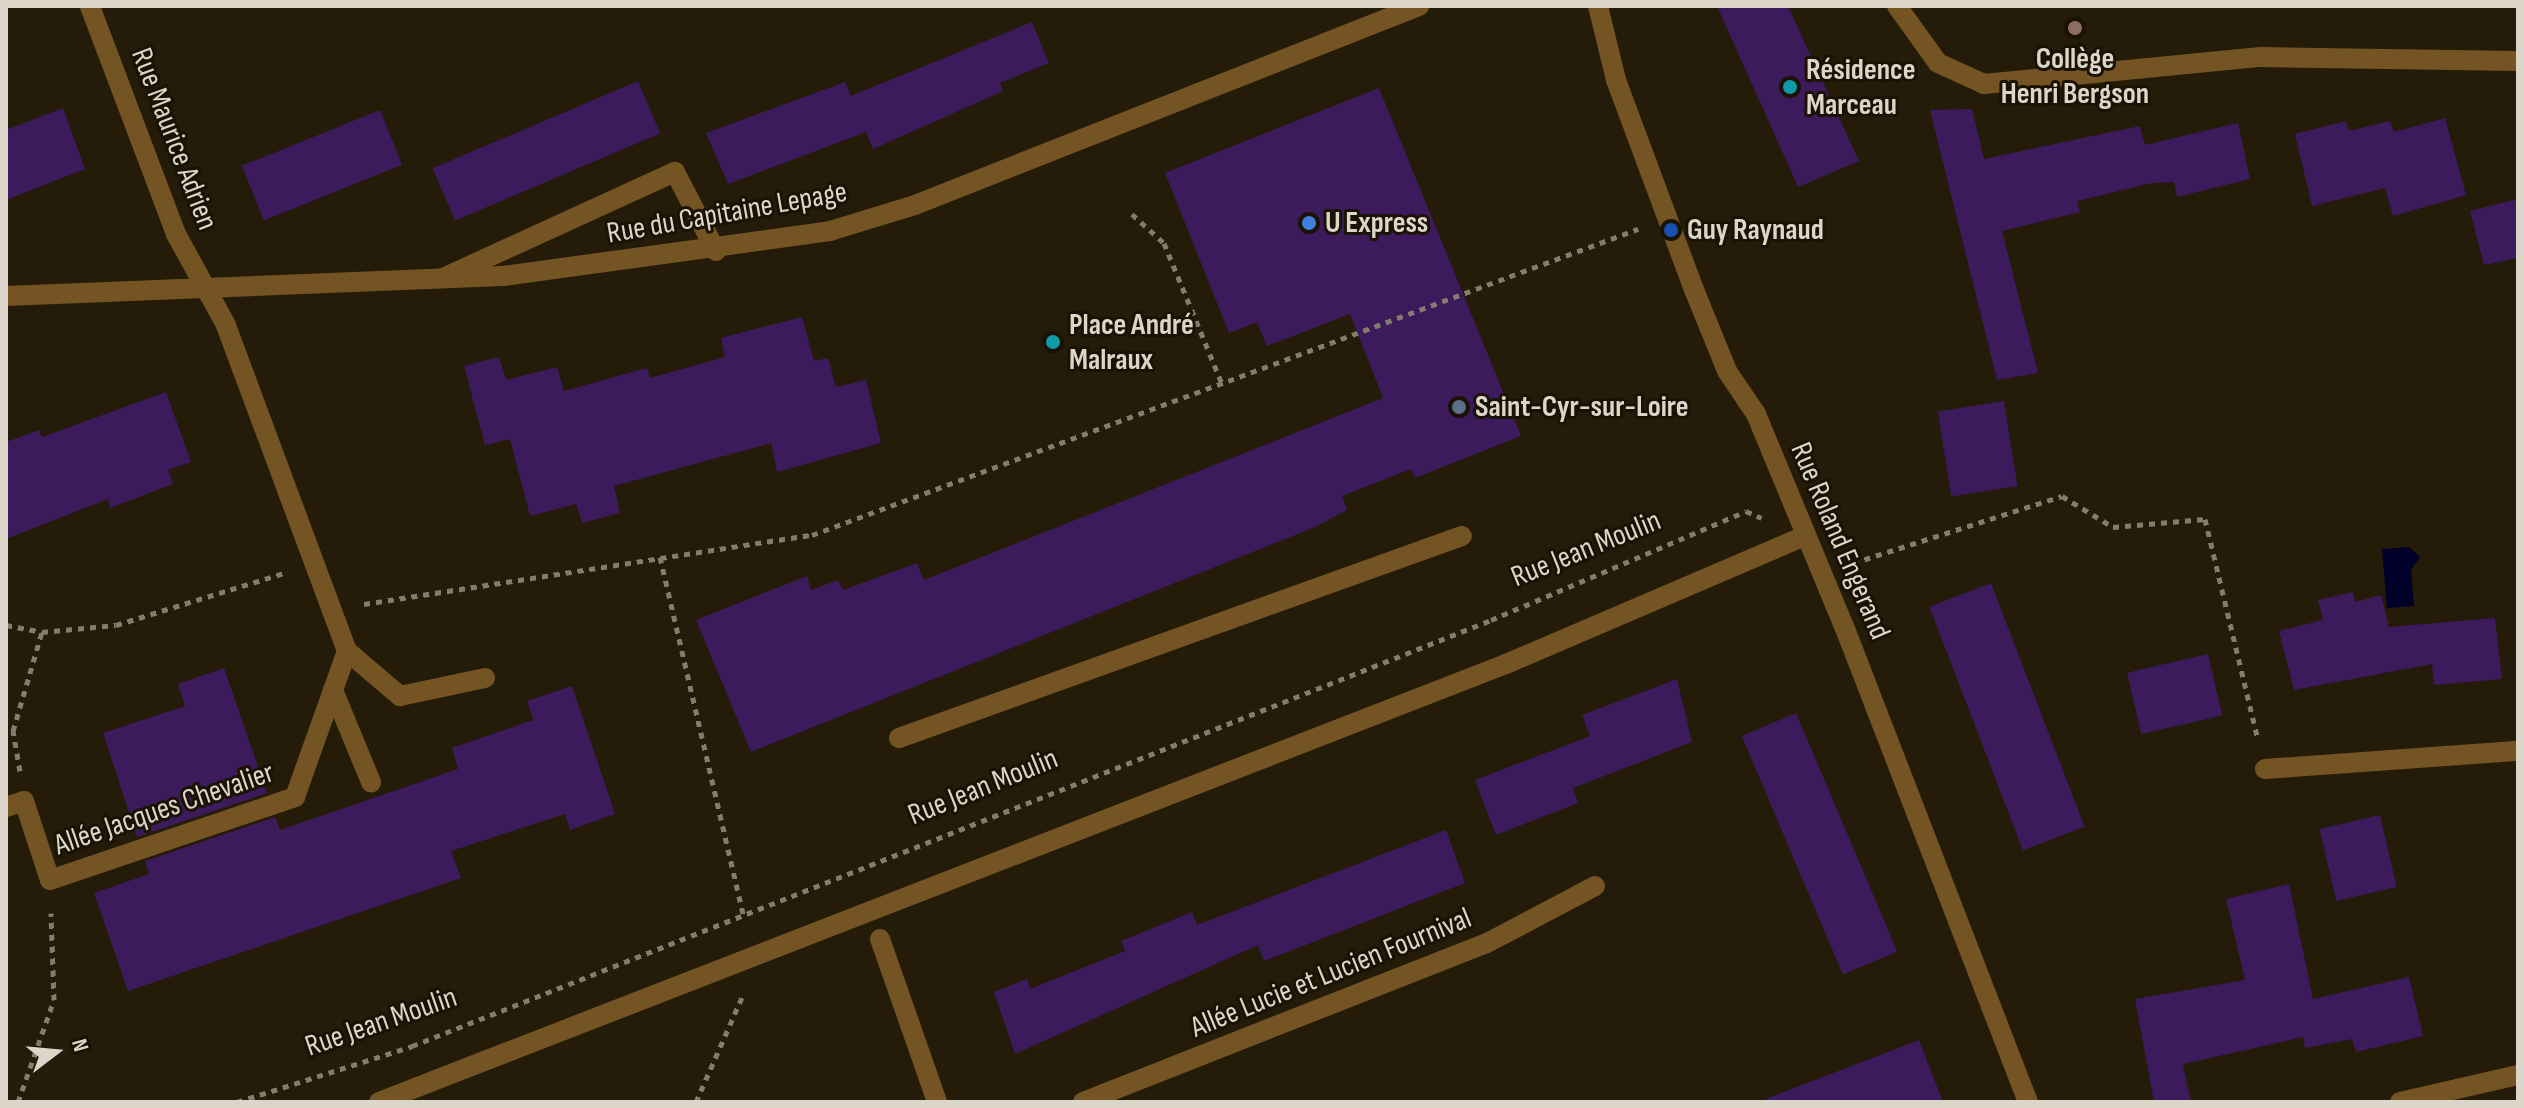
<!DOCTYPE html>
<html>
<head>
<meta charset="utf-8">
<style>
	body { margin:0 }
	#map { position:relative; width:2524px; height:1108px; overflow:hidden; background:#241b09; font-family:"Sofia Sans Condensed",sans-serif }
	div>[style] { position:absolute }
	.water>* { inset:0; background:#000028 }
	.building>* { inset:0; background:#3c1b5c; transform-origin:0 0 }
	.path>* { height:5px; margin-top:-2.5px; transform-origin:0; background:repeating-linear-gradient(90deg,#847d6e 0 6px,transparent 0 12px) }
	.lane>* { height:20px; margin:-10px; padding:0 10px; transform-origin:10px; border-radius:10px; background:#755424 }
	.street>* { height:20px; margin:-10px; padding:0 10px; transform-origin:10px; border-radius:10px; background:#755424 }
	.dots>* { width:22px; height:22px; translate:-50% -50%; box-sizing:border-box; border:4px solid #1a1202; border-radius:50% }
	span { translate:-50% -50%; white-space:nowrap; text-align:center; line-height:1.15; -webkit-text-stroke:6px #1a1202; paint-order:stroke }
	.poi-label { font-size:30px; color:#dbd5ca; font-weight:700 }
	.left { translate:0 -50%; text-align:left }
	.street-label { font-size:30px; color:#dbd5ca }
	.frame { position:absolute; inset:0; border:8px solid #dbd5ca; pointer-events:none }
	.north { position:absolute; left:16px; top:1012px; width:80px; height:80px; -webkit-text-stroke:6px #1a1202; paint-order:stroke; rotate:74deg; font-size:22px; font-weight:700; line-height:32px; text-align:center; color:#dbd5ca }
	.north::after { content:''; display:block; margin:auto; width:28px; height:36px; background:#dbd5ca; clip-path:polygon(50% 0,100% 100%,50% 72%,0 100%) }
</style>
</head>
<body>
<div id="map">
	<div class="water">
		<i style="clip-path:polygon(2409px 547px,2420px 557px,2411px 570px,2414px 606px,2387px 608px,2382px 549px)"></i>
	</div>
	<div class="building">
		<i style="clip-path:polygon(1717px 6px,1788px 6px,1859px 161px,1798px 187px)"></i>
		<i style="clip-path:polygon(1032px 22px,1049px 63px,1000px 83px,1003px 91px,873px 149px,866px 132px,728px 184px,706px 133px,845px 82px,851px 96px)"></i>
		<i style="left:638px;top:81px;width:57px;height:223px;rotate:67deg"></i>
		<i style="clip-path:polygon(1379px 88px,1521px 436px,1415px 478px,1411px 469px,1342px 496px,1347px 510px,1315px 527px,751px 752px,696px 620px,807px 576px,811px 590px,838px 580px,843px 590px,917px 563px,924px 580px,1383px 398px,1350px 314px,1267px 346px,1257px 322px,1229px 333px,1165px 173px)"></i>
		<i style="clip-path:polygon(63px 108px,85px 169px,6px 200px,6px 130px)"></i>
		<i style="clip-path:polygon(1972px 109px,1984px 159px,2140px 126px,2145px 145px,2238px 123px,2250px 179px,2177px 197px,2174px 182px,2152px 183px,2077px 201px,2080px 212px,2002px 231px,2038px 373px,1997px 380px,1930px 110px)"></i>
		<i style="left:380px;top:110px;width:59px;height:149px;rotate:68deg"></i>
		<i style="clip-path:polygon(2445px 118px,2466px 195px,2393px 216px,2385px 188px,2312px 206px,2295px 134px,2346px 121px,2349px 131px,2390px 121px,2394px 132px)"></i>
		<i style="clip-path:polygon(2518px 199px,2518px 258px,2484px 265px,2470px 211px)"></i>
		<i style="clip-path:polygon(802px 317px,814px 361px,828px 358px,836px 387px,866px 380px,881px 443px,777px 472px,771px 443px,614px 486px,620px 513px,582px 523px,576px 504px,530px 516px,510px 439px,485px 445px,464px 366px,499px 357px,506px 380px,557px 367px,564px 391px,647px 368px,650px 378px,725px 357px,721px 338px)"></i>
		<i style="clip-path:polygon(166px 392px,191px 462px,168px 470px,173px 484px,110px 508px,108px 499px,6px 539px,6px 442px,39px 430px,42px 437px)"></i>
		<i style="left:2004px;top:401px;width:86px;height:67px;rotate:81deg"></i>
		<i style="left:1991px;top:583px;width:261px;height:66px;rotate:69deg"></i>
		<i style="clip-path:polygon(2353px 592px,2355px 602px,2381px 595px,2389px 627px,2495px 618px,2502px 679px,2434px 685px,2432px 664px,2294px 690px,2279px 631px,2323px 620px,2318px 600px)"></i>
		<i style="left:2208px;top:654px;width:63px;height:83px;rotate:77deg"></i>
		<i style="clip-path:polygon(224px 668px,267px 793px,137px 837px,103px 733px,185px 706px,178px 684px)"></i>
		<i style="clip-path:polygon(1677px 679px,1692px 742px,1573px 788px,1578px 803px,1496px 835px,1475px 780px,1590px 736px,1582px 715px)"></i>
		<i style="clip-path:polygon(572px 686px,615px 814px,570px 830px,565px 814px,451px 851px,461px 878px,128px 991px,94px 893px,149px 874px,145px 861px,275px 817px,280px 830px,458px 769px,452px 748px,533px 720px,527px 701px)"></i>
		<i style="left:1796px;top:713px;width:259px;height:59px;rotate:67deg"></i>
		<i style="left:2380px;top:815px;width:74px;height:62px;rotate:77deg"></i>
		<i style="clip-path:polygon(1446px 830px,1465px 883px,1264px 961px,1258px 945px,1015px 1054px,994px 992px,1027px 979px,1030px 989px,1125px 951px,1121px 941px,1192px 912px,1197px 925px)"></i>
		<i style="clip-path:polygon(2289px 884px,2313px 999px,2409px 977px,2423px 1036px,2356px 1052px,2352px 1039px,2305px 1048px,2303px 1037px,2183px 1064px,2191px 1102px,2154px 1102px,2135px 999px,2245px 980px,2226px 899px)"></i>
		<i style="clip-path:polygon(1919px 1040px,1943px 1102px,1767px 1102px,1766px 1099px)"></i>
	</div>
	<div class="path">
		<i style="left:1132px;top:214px;width:43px;rotate:42.2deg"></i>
		<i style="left:1164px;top:243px;width:155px;rotate:67.6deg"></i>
		<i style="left:660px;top:557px;width:370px;rotate:76.9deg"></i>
		<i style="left:1853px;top:563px;width:219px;rotate:-17.8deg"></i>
		<i style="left:2062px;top:496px;width:60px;rotate:31.3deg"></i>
		<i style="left:2113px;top:527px;width:92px;rotate:-5deg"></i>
		<i style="left:2205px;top:519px;width:227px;rotate:76.5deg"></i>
		<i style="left:364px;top:604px;width:453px;rotate:-8.8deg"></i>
		<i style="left:812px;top:535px;width:881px;rotate:-20.33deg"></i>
		<i style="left:6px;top:625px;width:37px;rotate:11deg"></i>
		<i style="left:42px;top:632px;width:74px;rotate:-5.4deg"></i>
		<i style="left:116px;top:625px;width:176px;rotate:-17.2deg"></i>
		<i style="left:20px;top:771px;width:41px;rotate:-99.9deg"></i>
		<i style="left:13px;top:731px;width:103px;rotate:-73.7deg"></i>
		<i style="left:18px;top:1102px;width:108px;rotate:-70.6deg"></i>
		<i style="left:54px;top:1000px;width:87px;rotate:-92deg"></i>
		<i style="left:237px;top:1102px;width:184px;rotate:-17.7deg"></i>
		<i style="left:412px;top:1046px;width:1160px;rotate:-21.54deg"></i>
		<i style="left:1491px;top:620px;width:277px;rotate:-23.1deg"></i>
		<i style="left:1746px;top:511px;width:17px;rotate:24deg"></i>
		<i style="left:696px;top:1102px;width:115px;rotate:-66.3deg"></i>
	</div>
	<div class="lane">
		<i style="left:443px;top:278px;width:255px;rotate:-24.6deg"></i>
		<i style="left:675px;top:172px;width:89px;rotate:62.6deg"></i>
		<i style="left:333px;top:690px;width:100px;rotate:67.6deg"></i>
		<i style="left:899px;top:738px;width:598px;rotate:-19.74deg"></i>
	</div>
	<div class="street">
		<i style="left:1598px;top:6px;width:76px;rotate:76.3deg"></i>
		<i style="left:1616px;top:80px;width:226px;rotate:69.6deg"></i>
		<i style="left:1695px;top:292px;width:85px;rotate:67.9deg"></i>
		<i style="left:1727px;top:371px;width:52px;rotate:56deg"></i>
		<i style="left:1756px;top:414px;width:230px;rotate:67.5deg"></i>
		<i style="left:1844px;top:626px;width:510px;rotate:68.87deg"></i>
		<i style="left:1897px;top:6px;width:70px;rotate:54.3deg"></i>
		<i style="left:1938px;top:63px;width:51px;rotate:24.5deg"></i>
		<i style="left:1984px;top:84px;width:278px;rotate:-5.6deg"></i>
		<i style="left:2261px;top:57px;width:257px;rotate:0.9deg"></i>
		<i style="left:6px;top:296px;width:497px;rotate:-2.3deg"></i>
		<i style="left:503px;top:276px;width:330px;rotate:-7.8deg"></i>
		<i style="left:830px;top:231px;width:89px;rotate:-17deg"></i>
		<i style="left:915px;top:205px;width:542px;rotate:-21.55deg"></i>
		<i style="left:347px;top:651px;width:70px;rotate:40.3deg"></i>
		<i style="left:400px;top:696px;width:87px;rotate:-12deg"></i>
		<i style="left:2265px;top:769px;width:254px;rotate:-4.1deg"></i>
		<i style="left:6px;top:807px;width:19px;rotate:-18deg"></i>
		<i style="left:24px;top:801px;width:83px;rotate:71.8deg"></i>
		<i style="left:50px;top:880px;width:259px;rotate:-18.7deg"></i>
		<i style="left:295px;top:797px;width:155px;rotate:-70.4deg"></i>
		<i style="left:347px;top:651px;width:348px;rotate:-110.4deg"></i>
		<i style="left:226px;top:325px;width:104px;rotate:-118.8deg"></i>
		<i style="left:176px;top:234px;width:244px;rotate:-110.7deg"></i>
		<i style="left:880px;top:939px;width:173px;rotate:70.7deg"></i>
		<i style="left:379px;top:1102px;width:1209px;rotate:-21.24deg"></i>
		<i style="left:1506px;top:664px;width:322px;rotate:-23.2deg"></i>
		<i style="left:1083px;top:1102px;width:434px;rotate:-21.5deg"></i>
		<i style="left:1487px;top:943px;width:122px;rotate:-27.8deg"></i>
		<i style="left:2400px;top:1102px;width:121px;rotate:-12.9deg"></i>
	</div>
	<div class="dots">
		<i style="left:2075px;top:28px;background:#8d6e63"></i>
		<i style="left:1790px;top:87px;background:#0f9aa8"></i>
		<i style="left:1309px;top:223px;background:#3f7fe0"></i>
		<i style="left:1671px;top:230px;background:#1a4fb4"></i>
		<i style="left:1053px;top:342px;background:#0f9aa8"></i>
		<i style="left:1459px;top:407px;background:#5c6f8a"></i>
	</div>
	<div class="poi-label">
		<span style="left:2075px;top:76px">Collège<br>Henri Bergson</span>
		<span class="left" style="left:1806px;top:87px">Résidence<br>Marceau</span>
		<span class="left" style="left:1325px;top:223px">U Express</span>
		<span class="left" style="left:1687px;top:230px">Guy Raynaud</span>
		<span class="left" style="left:1069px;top:342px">Place André<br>Malraux</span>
		<span class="left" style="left:1475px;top:407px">Saint-Cyr-sur-Loire</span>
	</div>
	<div class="street-label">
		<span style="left:174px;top:139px;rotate:69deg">Rue Maurice Adrien</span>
		<span style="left:727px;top:213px;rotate:-10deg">Rue du Capitaine Lepage</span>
		<span style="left:1840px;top:541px;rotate:67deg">Rue Roland Engerand</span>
		<span style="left:1586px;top:549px;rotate:-22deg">Rue Jean Moulin</span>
		<span style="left:983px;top:787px;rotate:-22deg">Rue Jean Moulin</span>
		<span style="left:164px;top:809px;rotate:-19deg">Allée Jacques Chevalier</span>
		<span style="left:1331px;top:973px;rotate:-22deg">Allée Lucie et Lucien Fournival</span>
		<span style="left:381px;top:1022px;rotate:-19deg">Rue Jean Moulin</span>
	</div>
	<div class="frame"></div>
	<div class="north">N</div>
</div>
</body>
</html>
